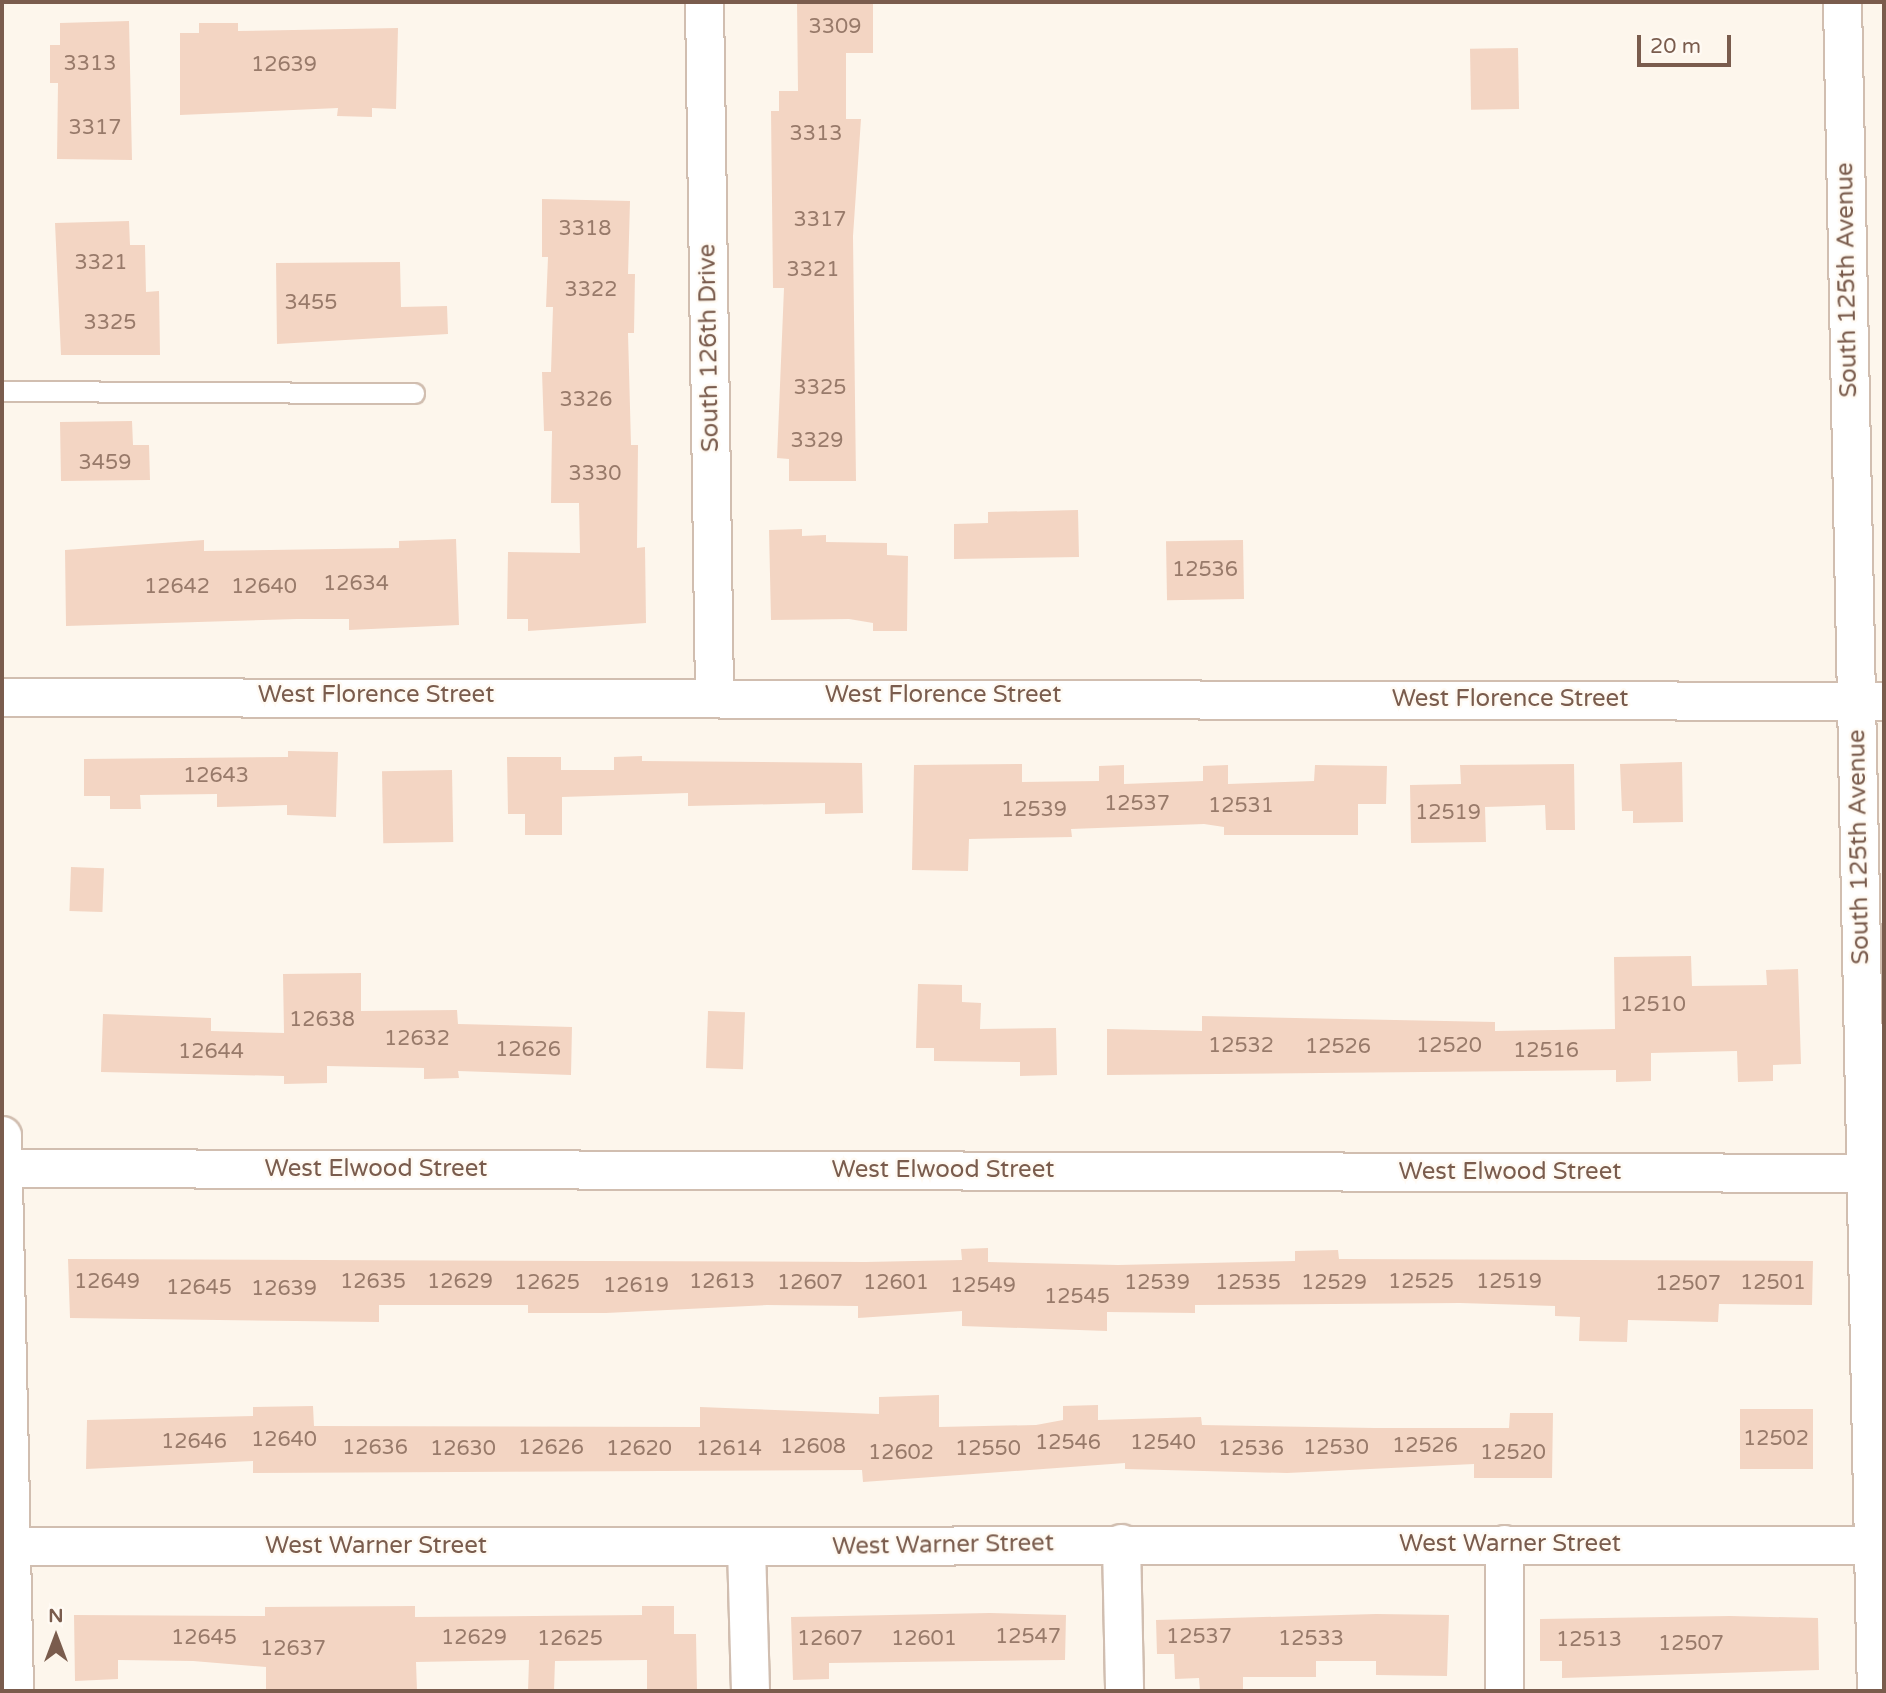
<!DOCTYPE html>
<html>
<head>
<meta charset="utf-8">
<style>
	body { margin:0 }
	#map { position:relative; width:1886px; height:1693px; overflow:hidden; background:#fdf6ec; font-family:"Varela Round",sans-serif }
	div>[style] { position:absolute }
	.building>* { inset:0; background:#f3d5c3; transform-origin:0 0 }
	.roads { filter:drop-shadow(2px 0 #d1beb0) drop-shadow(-2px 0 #d1beb0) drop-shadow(0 2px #d1beb0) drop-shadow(0 -2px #d1beb0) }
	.service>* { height:19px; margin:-9.5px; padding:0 9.5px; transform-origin:9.5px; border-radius:9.5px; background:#fff }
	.minor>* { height:37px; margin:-18.5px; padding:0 18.5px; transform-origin:18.5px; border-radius:18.5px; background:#fff }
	span { translate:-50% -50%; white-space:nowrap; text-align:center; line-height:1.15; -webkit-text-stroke:5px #fffaf3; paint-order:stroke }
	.number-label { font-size:21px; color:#987a6a }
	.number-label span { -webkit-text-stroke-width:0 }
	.street-label { font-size:24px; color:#7a5c4d }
	.frame { position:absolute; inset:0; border:4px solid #7a5c4d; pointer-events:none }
	.north { position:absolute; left:21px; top:1602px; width:70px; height:70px; -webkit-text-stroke:5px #fffaf3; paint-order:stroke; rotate:0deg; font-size:19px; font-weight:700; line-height:28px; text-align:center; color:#7a5c4d }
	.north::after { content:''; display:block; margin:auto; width:24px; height:32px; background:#7a5c4d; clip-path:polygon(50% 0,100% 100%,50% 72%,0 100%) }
	.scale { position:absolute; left:1637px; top:35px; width:94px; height:32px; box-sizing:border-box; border:4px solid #7a5c4d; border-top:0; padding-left:9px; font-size:21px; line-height:24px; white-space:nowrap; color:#7a5c4d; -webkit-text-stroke:5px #fffaf3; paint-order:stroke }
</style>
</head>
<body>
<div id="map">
	<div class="building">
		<i style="clip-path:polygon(797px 2px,873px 2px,873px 53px,846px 53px,846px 119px,861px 119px,853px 236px,856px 481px,789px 481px,789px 459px,777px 458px,784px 288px,773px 288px,771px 111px,779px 111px,779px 91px,798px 91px)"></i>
		<i style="clip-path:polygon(129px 21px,132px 160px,57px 159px,58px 83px,50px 83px,50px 45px,60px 45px,60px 23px)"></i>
		<i style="clip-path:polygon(199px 23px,238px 23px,238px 31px,398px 28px,396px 109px,372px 108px,372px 117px,337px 116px,338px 108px,180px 115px,180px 33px,199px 33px)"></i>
		<i style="left:1518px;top:48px;width:61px;height:48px;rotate:89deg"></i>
		<i style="clip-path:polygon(542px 199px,630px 201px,628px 274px,635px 274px,634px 333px,628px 333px,631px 445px,638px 445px,637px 548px,645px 547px,646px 623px,528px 631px,528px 619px,507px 619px,508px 552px,580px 553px,579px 503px,551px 503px,552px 431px,544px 431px,542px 372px,551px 372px,553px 307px,546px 307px,548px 257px,542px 257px)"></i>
		<i style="clip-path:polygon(129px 221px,130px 245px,145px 245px,146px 292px,159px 291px,160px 355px,61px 355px,55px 223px)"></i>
		<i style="clip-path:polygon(400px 262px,401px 307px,447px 306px,448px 334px,277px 344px,276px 263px)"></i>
		<i style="clip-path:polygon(132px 421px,133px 445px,149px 445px,150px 480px,61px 481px,60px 422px)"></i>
		<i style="clip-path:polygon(1078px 510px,1079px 557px,954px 559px,954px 524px,988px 523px,988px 512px)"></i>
		<i style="clip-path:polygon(802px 529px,802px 536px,826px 535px,826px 542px,887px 543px,887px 555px,908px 556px,907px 631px,873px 631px,873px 623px,849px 619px,771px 620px,769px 530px)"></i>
		<i style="clip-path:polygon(456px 539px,459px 625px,349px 630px,349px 619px,297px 619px,66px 626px,65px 550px,204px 540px,204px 551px,399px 548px,399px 541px)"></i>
		<i style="left:1243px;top:540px;width:59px;height:77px;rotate:89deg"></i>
		<i style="clip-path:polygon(288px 751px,338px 752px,336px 817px,287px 815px,287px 805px,217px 807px,217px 794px,140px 795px,141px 809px,110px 809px,110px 796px,84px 796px,84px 759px,288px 757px)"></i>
		<i style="clip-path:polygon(642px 756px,642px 761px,862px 763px,863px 813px,825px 814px,825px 803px,688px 806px,688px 793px,562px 797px,562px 835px,525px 835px,525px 814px,508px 814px,507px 757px,561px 757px,561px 770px,614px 770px,614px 757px)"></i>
		<i style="clip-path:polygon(1682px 762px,1683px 822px,1633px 823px,1633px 811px,1622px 811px,1620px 764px)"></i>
		<i style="clip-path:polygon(1022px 764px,1022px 782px,1099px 781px,1099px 766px,1124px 765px,1124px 784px,1203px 781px,1203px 766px,1228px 765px,1228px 784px,1314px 781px,1315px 765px,1387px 766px,1386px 804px,1358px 804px,1358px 835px,1224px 835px,1224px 827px,1204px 824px,1071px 829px,1072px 837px,969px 839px,968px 871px,912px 870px,914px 765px)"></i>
		<i style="clip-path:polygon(1574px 764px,1575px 830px,1546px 830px,1545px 805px,1485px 807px,1486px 842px,1411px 843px,1410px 785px,1461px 784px,1460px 765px)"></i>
		<i style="left:452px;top:770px;width:72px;height:70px;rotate:89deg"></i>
		<i style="left:71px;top:867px;width:33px;height:44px;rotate:2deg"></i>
		<i style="clip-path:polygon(1691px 956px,1692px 986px,1767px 985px,1766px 970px,1798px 969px,1801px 1064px,1773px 1065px,1773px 1081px,1738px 1082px,1737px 1051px,1651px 1053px,1651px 1081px,1616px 1082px,1616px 1070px,1107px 1075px,1107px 1029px,1202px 1031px,1202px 1016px,1495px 1022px,1495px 1031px,1615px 1029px,1614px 957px)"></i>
		<i style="clip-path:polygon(361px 973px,361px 1011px,457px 1010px,458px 1024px,572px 1027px,571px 1075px,458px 1071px,459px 1078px,424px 1079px,424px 1068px,327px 1066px,327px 1083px,284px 1084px,284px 1076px,101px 1072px,103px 1014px,211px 1018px,211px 1031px,284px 1033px,283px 974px)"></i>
		<i style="clip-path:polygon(918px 984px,962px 985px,962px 1002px,981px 1003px,980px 1029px,1056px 1028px,1057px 1075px,1020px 1076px,1020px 1062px,934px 1061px,934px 1048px,916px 1048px)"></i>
		<i style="left:708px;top:1011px;width:37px;height:57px;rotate:2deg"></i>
		<i style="clip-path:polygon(988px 1248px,988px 1262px,1118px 1265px,1295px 1261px,1295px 1251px,1338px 1250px,1339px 1259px,1813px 1261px,1812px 1305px,1719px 1304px,1718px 1322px,1628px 1320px,1627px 1342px,1579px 1341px,1580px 1317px,1555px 1316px,1555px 1306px,1460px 1303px,1195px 1305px,1195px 1313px,1107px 1312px,1107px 1331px,962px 1326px,962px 1311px,858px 1318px,858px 1306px,767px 1305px,606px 1313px,528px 1313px,528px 1305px,379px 1305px,379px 1322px,70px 1318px,68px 1259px,866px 1262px,962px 1260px,961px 1249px)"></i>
		<i style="clip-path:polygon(939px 1395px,939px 1427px,1036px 1425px,1063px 1420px,1063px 1406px,1098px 1405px,1098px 1420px,1201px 1417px,1202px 1425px,1375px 1428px,1509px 1428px,1510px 1413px,1553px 1413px,1552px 1478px,1474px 1478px,1474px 1464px,1287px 1473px,1125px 1469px,1125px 1463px,863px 1482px,862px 1470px,253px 1473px,253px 1461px,86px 1469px,87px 1420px,253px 1416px,253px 1407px,313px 1406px,314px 1426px,700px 1427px,700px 1407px,879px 1414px,879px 1397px)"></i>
		<i style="left:1813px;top:1409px;width:60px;height:73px;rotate:90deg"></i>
		<i style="clip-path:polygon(415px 1606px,415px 1617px,642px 1615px,642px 1606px,674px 1606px,674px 1634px,696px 1634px,697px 1691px,647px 1691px,647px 1660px,555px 1661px,554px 1691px,528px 1691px,529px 1660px,416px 1662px,417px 1691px,266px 1691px,266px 1667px,193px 1661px,118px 1660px,118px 1679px,75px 1681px,74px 1615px,265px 1616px,265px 1607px)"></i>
		<i style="clip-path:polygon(990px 1613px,1066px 1615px,1065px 1660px,829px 1663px,829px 1679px,793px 1680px,791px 1617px)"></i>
		<i style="clip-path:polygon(1376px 1614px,1449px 1615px,1447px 1676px,1376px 1675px,1376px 1661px,1316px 1661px,1316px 1677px,1243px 1677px,1243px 1691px,1200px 1691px,1199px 1678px,1175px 1679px,1174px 1654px,1157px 1654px,1156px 1620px)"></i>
		<i style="clip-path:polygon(1730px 1616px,1818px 1618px,1819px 1670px,1562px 1678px,1562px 1661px,1540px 1661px,1540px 1619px)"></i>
	</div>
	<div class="roads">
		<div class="service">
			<i style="left:2px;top:391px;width:412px;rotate:0.3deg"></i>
		</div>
		<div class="minor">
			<i style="left:704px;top:2px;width:692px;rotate:89.17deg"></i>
			<i style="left:1842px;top:2px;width:1689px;rotate:88.85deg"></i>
			<i style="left:2px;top:697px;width:1882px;rotate:0.12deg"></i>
			<i style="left:2px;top:1135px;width:556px;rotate:88.76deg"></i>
			<i style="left:2px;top:1168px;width:1882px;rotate:0.15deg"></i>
			<i style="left:1121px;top:1543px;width:148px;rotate:88.8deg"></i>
			<i style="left:1504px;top:1544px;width:147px;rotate:90deg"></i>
			<i style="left:11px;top:1546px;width:1865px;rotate:-0.03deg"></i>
			<i style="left:746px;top:1547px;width:144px;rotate:88.4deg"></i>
		</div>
	</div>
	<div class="number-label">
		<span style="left:835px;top:27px">3309</span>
		<span style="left:90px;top:64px">3313</span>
		<span style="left:284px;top:65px">12639</span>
		<span style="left:95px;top:128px">3317</span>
		<span style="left:816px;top:134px">3313</span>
		<span style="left:820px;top:220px">3317</span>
		<span style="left:585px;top:229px">3318</span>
		<span style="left:101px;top:263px">3321</span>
		<span style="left:813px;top:270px">3321</span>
		<span style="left:591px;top:290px">3322</span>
		<span style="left:311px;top:303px">3455</span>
		<span style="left:110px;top:323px">3325</span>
		<span style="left:820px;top:388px">3325</span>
		<span style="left:586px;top:400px">3326</span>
		<span style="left:817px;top:441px">3329</span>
		<span style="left:105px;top:463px">3459</span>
		<span style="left:595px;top:474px">3330</span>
		<span style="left:1205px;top:570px">12536</span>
		<span style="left:356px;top:584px">12634</span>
		<span style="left:177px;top:587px">12642</span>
		<span style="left:264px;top:587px">12640</span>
		<span style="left:216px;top:776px">12643</span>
		<span style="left:1137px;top:804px">12537</span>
		<span style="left:1241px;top:806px">12531</span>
		<span style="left:1034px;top:810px">12539</span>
		<span style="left:1448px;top:813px">12519</span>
		<span style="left:1653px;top:1005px">12510</span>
		<span style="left:322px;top:1020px">12638</span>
		<span style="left:417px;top:1039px">12632</span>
		<span style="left:1241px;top:1046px">12532</span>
		<span style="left:1449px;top:1046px">12520</span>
		<span style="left:1338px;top:1047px">12526</span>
		<span style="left:528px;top:1050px">12626</span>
		<span style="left:1546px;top:1051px">12516</span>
		<span style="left:211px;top:1052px">12644</span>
		<span style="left:107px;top:1282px">12649</span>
		<span style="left:373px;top:1282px">12635</span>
		<span style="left:460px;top:1282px">12629</span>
		<span style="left:722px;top:1282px">12613</span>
		<span style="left:1421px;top:1282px">12525</span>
		<span style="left:1509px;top:1282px">12519</span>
		<span style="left:547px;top:1283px">12625</span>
		<span style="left:810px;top:1283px">12607</span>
		<span style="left:896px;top:1283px">12601</span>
		<span style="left:1157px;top:1283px">12539</span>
		<span style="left:1248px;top:1283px">12535</span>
		<span style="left:1334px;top:1283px">12529</span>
		<span style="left:1773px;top:1283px">12501</span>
		<span style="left:1688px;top:1284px">12507</span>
		<span style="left:636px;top:1286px">12619</span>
		<span style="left:983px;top:1286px">12549</span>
		<span style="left:199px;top:1288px">12645</span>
		<span style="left:284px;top:1289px">12639</span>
		<span style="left:1077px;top:1297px">12545</span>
		<span style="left:1776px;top:1439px">12502</span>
		<span style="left:284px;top:1440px">12640</span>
		<span style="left:194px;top:1442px">12646</span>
		<span style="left:1068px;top:1443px">12546</span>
		<span style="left:1163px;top:1443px">12540</span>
		<span style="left:1425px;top:1446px">12526</span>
		<span style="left:813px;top:1447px">12608</span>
		<span style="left:375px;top:1448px">12636</span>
		<span style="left:551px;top:1448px">12626</span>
		<span style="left:1336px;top:1448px">12530</span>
		<span style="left:463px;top:1449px">12630</span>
		<span style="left:639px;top:1449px">12620</span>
		<span style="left:729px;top:1449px">12614</span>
		<span style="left:988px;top:1449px">12550</span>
		<span style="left:1251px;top:1449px">12536</span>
		<span style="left:901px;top:1453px">12602</span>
		<span style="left:1513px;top:1453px">12520</span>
		<span style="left:1028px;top:1637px">12547</span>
		<span style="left:1199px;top:1637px">12537</span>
		<span style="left:204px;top:1638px">12645</span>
		<span style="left:474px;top:1638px">12629</span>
		<span style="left:570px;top:1639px">12625</span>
		<span style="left:830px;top:1639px">12607</span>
		<span style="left:924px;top:1639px">12601</span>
		<span style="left:1311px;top:1639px">12533</span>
		<span style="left:1589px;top:1640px">12513</span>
		<span style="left:1691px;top:1644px">12507</span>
		<span style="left:293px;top:1649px">12637</span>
	</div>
	<div class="street-label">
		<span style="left:1847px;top:280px;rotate:-91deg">South 125th Avenue</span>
		<span style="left:709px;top:348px;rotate:-91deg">South 126th Drive</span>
		<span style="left:376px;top:695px">West Florence Street</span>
		<span style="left:943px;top:695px">West Florence Street</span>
		<span style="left:1510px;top:699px">West Florence Street</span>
		<span style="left:1859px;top:847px;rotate:-91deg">South 125th Avenue</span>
		<span style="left:376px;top:1169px">West Elwood Street</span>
		<span style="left:943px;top:1170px">West Elwood Street</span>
		<span style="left:1510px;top:1172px">West Elwood Street</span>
		<span style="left:1510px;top:1544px">West Warner Street</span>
		<span style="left:943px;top:1545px;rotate:-1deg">West Warner Street</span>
		<span style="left:376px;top:1546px">West Warner Street</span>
	</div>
	<div class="frame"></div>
	<div class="north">N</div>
	<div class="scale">20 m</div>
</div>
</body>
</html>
